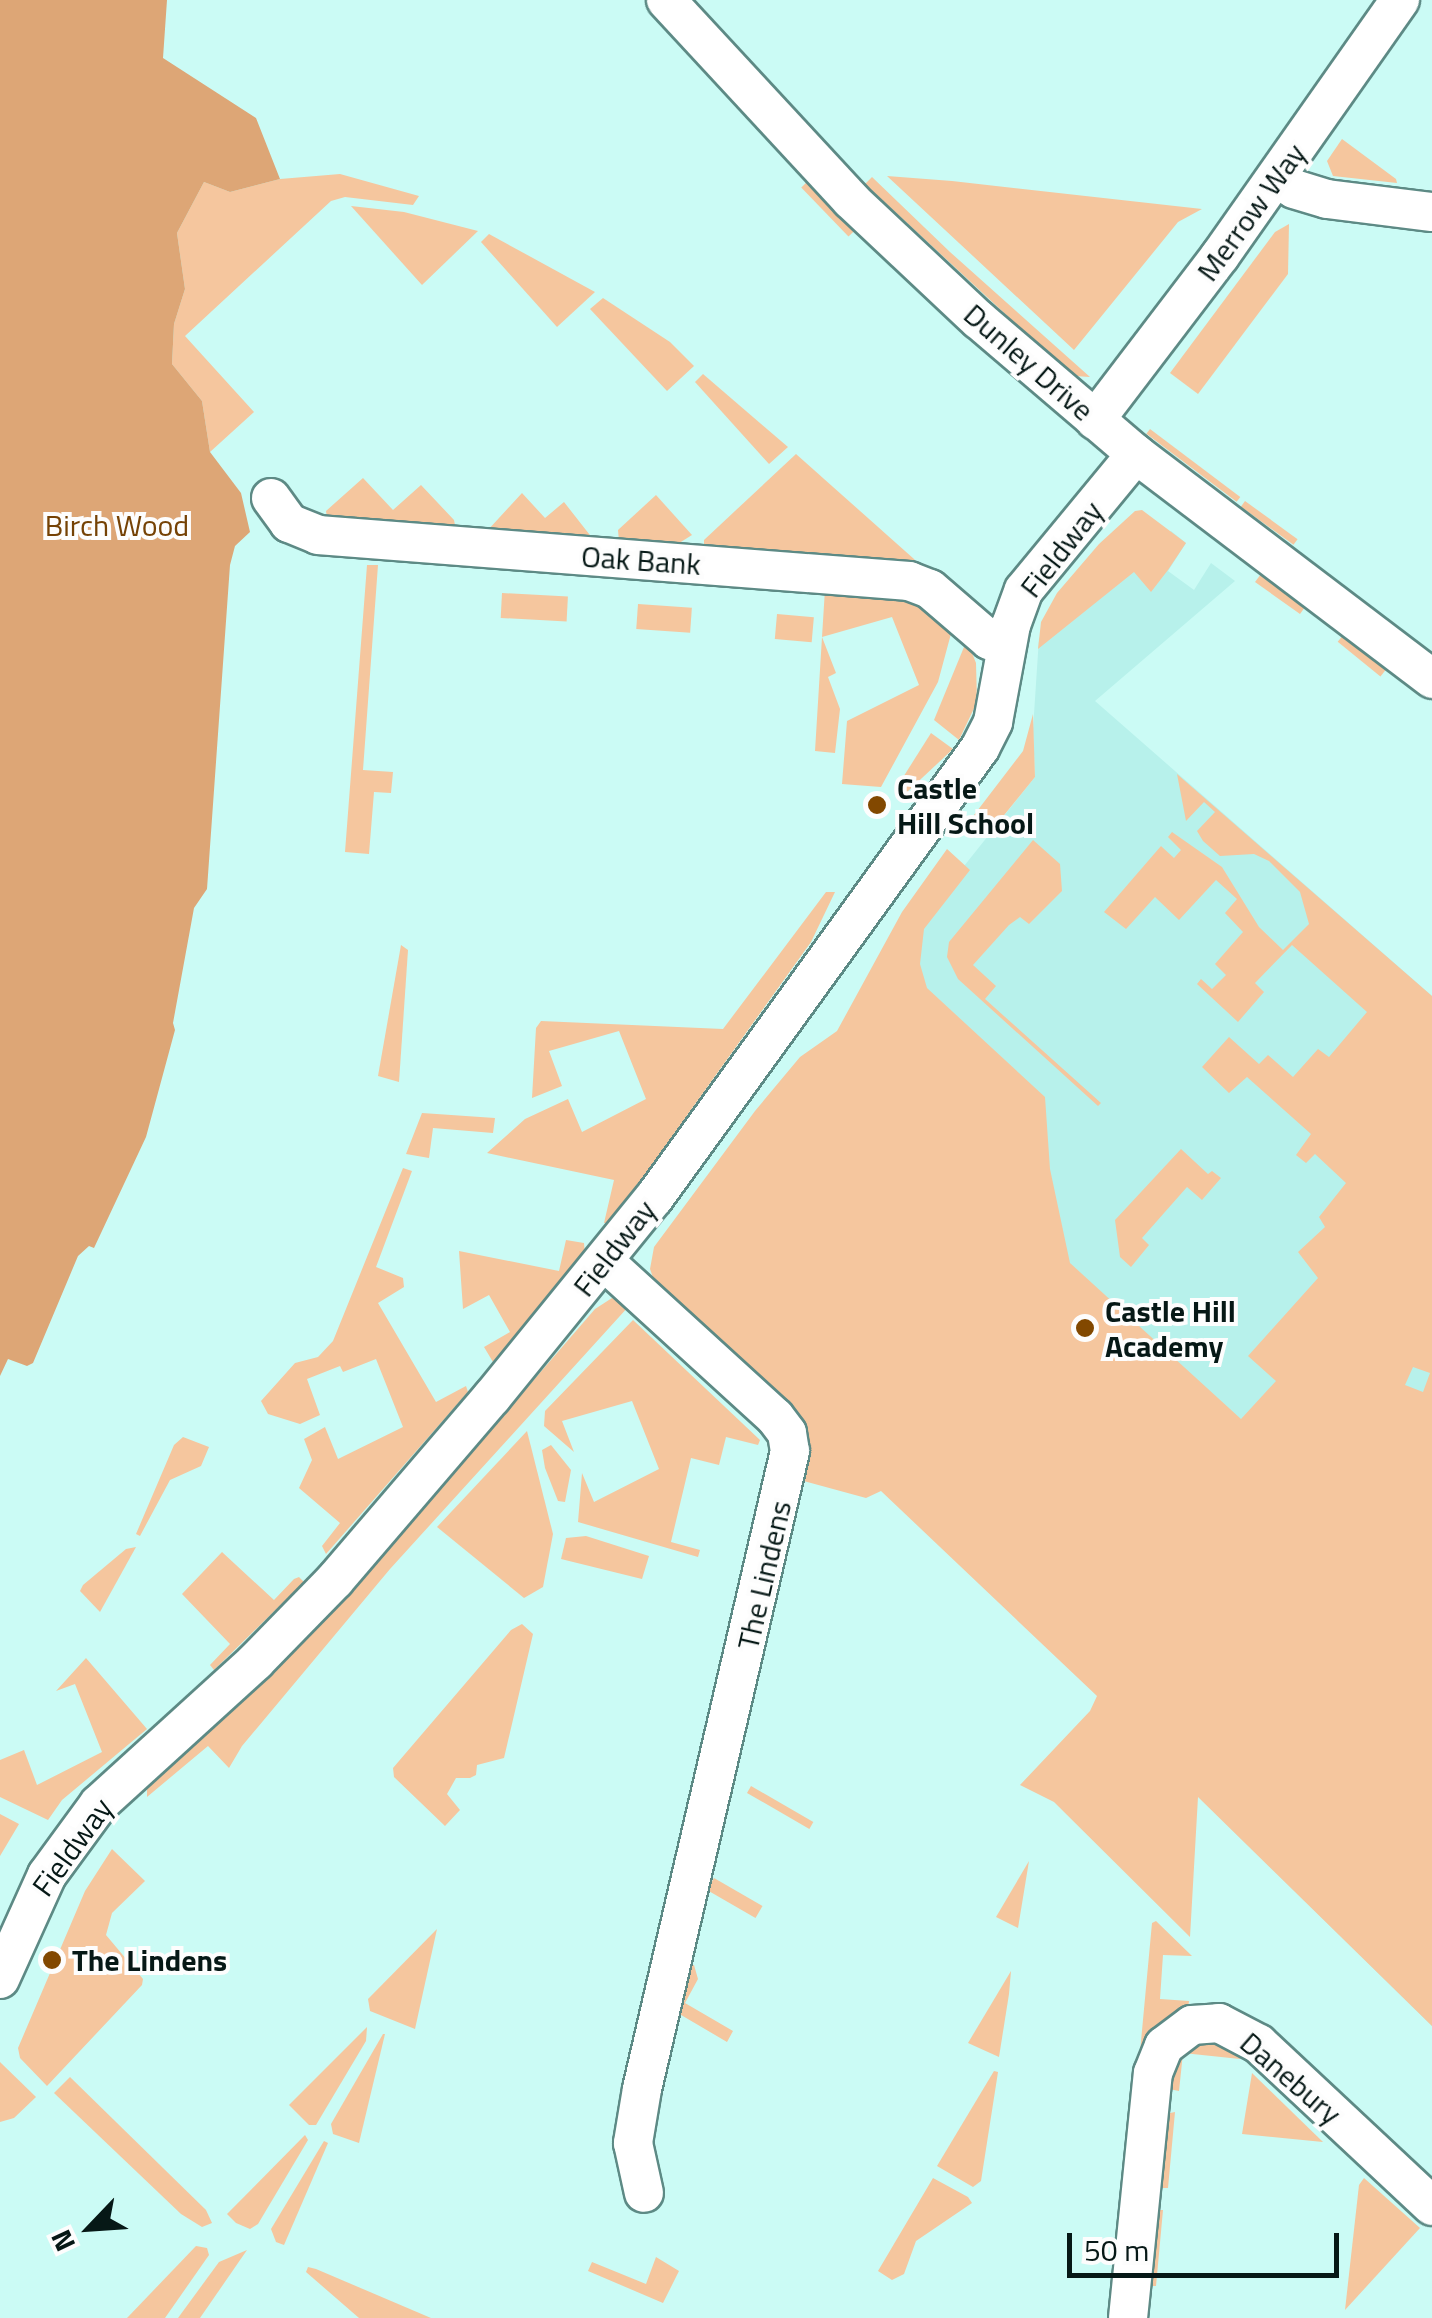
<!DOCTYPE html>
<html>
<head>
<meta charset="utf-8">
<style>
	body { margin:0 }
	#map { position:relative; width:1432px; height:2318px; overflow:hidden; background:#cbfbf5; font-family:"Titillium Web",sans-serif }
	div>[style] { position:absolute }
	.built>* { inset:0; background:#b7f1eb }
	.green>* { inset:0; background:#f5c69e; transform-origin:0 0 }
	.forest>* { inset:0; background:#dda676 }
	.roads { filter:drop-shadow(2px 0 #5d8a85) drop-shadow(-2px 0 #5d8a85) drop-shadow(0 2px #5d8a85) drop-shadow(0 -2px #5d8a85) }
	.minor>* { height:38px; margin:-19px; padding:0 19px; transform-origin:19px; border-radius:19px; background:#fff }
	.dots>* { width:28px; height:28px; translate:-50% -50%; box-sizing:border-box; border:5px solid #fdfdfd; border-radius:50% }
	span { translate:-50% -50%; white-space:nowrap; text-align:center; line-height:1.15; -webkit-text-stroke:8px #fdfdfd; paint-order:stroke }
	.street-label { font-size:30px; color:#061816 }
	.park-label { font-size:30px; color:#754205 }
	.poi-label { font-size:30px; color:#061816; font-weight:700 }
	.left { translate:0 -50%; text-align:left }
	.north { position:absolute; left:40px; top:2178px; width:100px; height:100px; -webkit-text-stroke:8px #fdfdfd; paint-order:stroke; rotate:245deg; font-size:28px; font-weight:700; line-height:40px; text-align:center; color:#061816 }
	.north::after { content:''; display:block; margin:auto; width:35px; height:45px; background:#061816; clip-path:polygon(50% 0,100% 100%,50% 72%,0 100%) }
	.scale { position:absolute; left:1067px; top:2233px; width:272px; height:45px; box-sizing:border-box; border:5px solid #061816; border-top:0; padding-left:12px; font-size:30px; line-height:35px; white-space:nowrap; color:#061816; -webkit-text-stroke:8px #fdfdfd; paint-order:stroke }
</style>
</head>
<body>
<div id="map">
	<div class="built">
		<i style="clip-path:polygon(1171px 531px,1186px 543px,1168px 571px,1194px 590px,1211px 563px,1235px 581px,1095px 701px,1432px 996px,1432px 2026px,1100px 1700px,898px 949px,1035px 777px,1033px 729px,1039px 638px)"></i>
	</div>
	<div class="green">
		<i style="clip-path:polygon(1342px 139px,1396px 179px,1397px 183px,1333px 176px,1327px 161px)"></i>
		<i style="clip-path:polygon(340px 174px,419px 196px,413px 205px,345px 197px,331px 201px,185px 336px,254px 412px,210px 452px,202px 401px,172px 364px,174px 324px,185px 289px,177px 233px,204px 182px,230px 192px,280px 179px)"></i>
		<i style="clip-path:polygon(887px 176px,952px 181px,1202px 209px,1178px 222px,1074px 350px)"></i>
		<i style="clip-path:polygon(872px 177px,950px 252px,1090px 377px,1075px 376px,1015px 323px,865px 184px)"></i>
		<i style="left:807px;top:182px;width:68px;height:8px;rotate:46deg"></i>
		<i style="clip-path:polygon(351px 206px,404px 212px,478px 231px,422px 285px)"></i>
		<i style="clip-path:polygon(1289px 224px,1288px 274px,1198px 394px,1170px 373px,1275px 232px)"></i>
		<i style="clip-path:polygon(489px 234px,595px 292px,557px 327px,481px 242px)"></i>
		<i style="clip-path:polygon(603px 298px,670px 342px,694px 366px,667px 391px,590px 309px)"></i>
		<i style="clip-path:polygon(703px 374px,788px 447px,769px 464px,695px 382px)"></i>
		<i style="left:1150px;top:429px;width:113px;height:6px;rotate:37deg"></i>
		<i style="clip-path:polygon(796px 454px,914px 559px,921px 568px,704px 546px,704px 540px)"></i>
		<i style="clip-path:polygon(363px 478px,393px 510px,421px 485px,454px 520px,456px 530px,327px 518px,326px 511px)"></i>
		<i style="clip-path:polygon(522px 493px,545px 518px,564px 502px,593px 539px,487px 531px)"></i>
		<i style="clip-path:polygon(656px 495px,692px 535px,676px 545px,619px 541px,618px 530px)"></i>
		<i style="left:1245px;top:501px;width:65px;height:7px;rotate:36deg"></i>
		<i style="clip-path:polygon(1142px 510px,1186px 543px,1168px 570px,1151px 592px,1134px 572px,1038px 649px,1041px 622px,1057px 593px,1099px 544px,1135px 511px)"></i>
		<i style="clip-path:polygon(367px 565px,378px 565px,363px 770px,393px 772px,391px 793px,374px 792px,369px 854px,345px 852px)"></i>
		<i style="clip-path:polygon(1261px 574px,1305px 607px,1300px 614px,1255px 582px)"></i>
		<i style="clip-path:polygon(825px 589px,914px 599px,952px 630px,938px 682px,881px 787px,842px 784px,847px 721px,919px 685px,892px 617px,822px 637px,836px 673px,828px 677px,840px 709px,835px 753px,815px 751px,822px 637px)"></i>
		<i style="left:502px;top:593px;width:66px;height:25px;rotate:3deg"></i>
		<i style="left:638px;top:604px;width:54px;height:25px;rotate:4deg"></i>
		<i style="left:777px;top:614px;width:37px;height:25px;rotate:5deg"></i>
		<i style="left:1344px;top:634px;width:55px;height:10px;rotate:39deg"></i>
		<i style="clip-path:polygon(964px 647px,970px 648px,976px 663px,977px 702px,959px 740px,934px 720px)"></i>
		<i style="clip-path:polygon(1033px 714px,1035px 777px,992px 830px,974px 815px,1023px 751px)"></i>
		<i style="clip-path:polygon(931px 733px,953px 749px,906px 793px,895px 790px)"></i>
		<i style="clip-path:polygon(evenodd,1177px 774px,1432px 996px,1432px 2026px,1198px 1797px,1190px 1937px,1054px 1802px,1020px 1785px,1090px 1711px,1097px 1696px,881px 1491px,866px 1498px,800px 1480px,656px 1286px,650px 1269px,654px 1247px,755px 1111px,800px 1057px,837px 1031px,902px 912px,947px 849px,970px 870px,924px 929px,920px 964px,927px 988px,1045px 1097px,1050px 1169px,1070px 1263px,1241px 1419px,1276px 1381px,1248px 1356px,1318px 1278px,1298px 1252px,1325px 1227px,1319px 1217px,1346px 1183px,1315px 1154px,1306px 1163px,1296px 1155px,1311px 1134px,1247px 1077px,1229px 1093px,1202px 1067px,1229px 1037px,1259px 1064px,1268px 1055px,1293px 1077px,1318px 1049px,1329px 1057px,1367px 1012px,1292px 945px,1255px 983px,1264px 992px,1238px 1022px,1197px 984px,1201px 979px,1212px 989px,1226px 975px,1215px 964px,1243px 932px,1225px 913px,1237px 899px,1216px 880px,1179px 920px,1155px 897px,1126px 929px,1104px 912px,1161px 846px,1174px 858px,1181px 850px,1168px 837px,1172px 832px,1222px 867px,1259px 927px,1283px 950px,1309px 924px,1300px 892px,1269px 861px,1254px 854px,1220px 856px,1203px 841px,1197px 831px,1215px 812px,1204px 802px,1186px 821px,1177px 774px,1413px 1367px,1430px 1373px,1423px 1392px,1405px 1385px,1413px 1367px)"></i>
		<i style="clip-path:polygon(1033px 840px,1060px 864px,1062px 891px,1029px 924px,1020px 917px,1009px 925px,973px 965px,996px 986px,985px 999px,1101px 1103px,1098px 1106px,958px 979px,947px 957px,949px 942px)"></i>
		<i style="clip-path:polygon(826px 892px,835px 892px,811px 942px,610px 1223px,604px 1223px,614px 1180px,487px 1153px,525px 1119px,568px 1099px,582px 1132px,646px 1099px,619px 1031px,549px 1051px,562px 1086px,532px 1098px,536px 1028px,541px 1021px,723px 1029px)"></i>
		<i style="clip-path:polygon(401px 945px,408px 950px,399px 1082px,378px 1076px)"></i>
		<i style="clip-path:polygon(422px 1113px,495px 1118px,493px 1133px,433px 1128px,429px 1158px,406px 1154px)"></i>
		<i style="clip-path:polygon(1181px 1149px,1208px 1174px,1212px 1171px,1221px 1178px,1202px 1200px,1187px 1187px,1142px 1238px,1149px 1245px,1131px 1267px,1120px 1257px,1115px 1220px)"></i>
		<i style="clip-path:polygon(403px 1168px,412px 1171px,376px 1267px,403px 1278px,404px 1287px,378px 1303px,436px 1402px,466px 1386px,468px 1392px,326px 1554px,322px 1546px,340px 1523px,299px 1488px,312px 1460px,304px 1439px,325px 1427px,338px 1459px,403px 1427px,376px 1359px,343px 1372px,340px 1366px,307px 1379px,320px 1415px,300px 1424px,268px 1414px,261px 1401px,295px 1363px,318px 1357px,333px 1341px)"></i>
		<i style="clip-path:polygon(566px 1240px,584px 1243px,585px 1255px,493px 1362px,484px 1347px,510px 1332px,489px 1295px,463px 1309px,459px 1251px,559px 1271px)"></i>
		<i style="clip-path:polygon(612px 1298px,629px 1306px,390px 1569px,242px 1746px,229px 1768px,208px 1746px,147px 1797px,147px 1786px,263px 1683px,380px 1558px,595px 1309px)"></i>
		<i style="clip-path:polygon(633px 1320px,760px 1440px,758px 1445px,726px 1437px,719px 1465px,691px 1458px,671px 1542px,700px 1550px,698px 1557px,578px 1522px,582px 1473px,594px 1502px,659px 1469px,632px 1401px,562px 1421px,574px 1452px,544px 1426px,545px 1411px)"></i>
		<i style="clip-path:polygon(527px 1431px,553px 1534px,543px 1587px,524px 1598px,437px 1527px)"></i>
		<i style="clip-path:polygon(183px 1437px,209px 1447px,201px 1466px,170px 1480px,140px 1536px,136px 1534px,174px 1445px)"></i>
		<i style="clip-path:polygon(551px 1445px,571px 1470px,565px 1502px,558px 1501px,545px 1468px,542px 1450px)"></i>
		<i style="clip-path:polygon(586px 1536px,649px 1556px,642px 1579px,561px 1559px,566px 1538px)"></i>
		<i style="clip-path:polygon(136px 1547px,100px 1612px,80px 1591px,83px 1585px,126px 1549px)"></i>
		<i style="clip-path:polygon(222px 1552px,274px 1600px,294px 1579px,299px 1577px,304px 1582px,214px 1670px,210px 1665px,230px 1644px,182px 1594px)"></i>
		<i style="clip-path:polygon(522px 1624px,533px 1634px,504px 1758px,477px 1765px,476px 1775px,470px 1778px,456px 1778px,447px 1794px,460px 1810px,445px 1826px,394px 1777px,393px 1768px,511px 1630px)"></i>
		<i style="clip-path:polygon(86px 1658px,147px 1729px,62px 1800px,48px 1820px,0 1797px,0 1760px,24px 1750px,37px 1785px,102px 1752px,75px 1684px,56px 1691px)"></i>
		<i style="left:751px;top:1786px;width:72px;height:8px;rotate:30deg"></i>
		<i style="clip-path:polygon(0 1814px,19px 1824px,0 1856px)"></i>
		<i style="clip-path:polygon(112px 1849px,145px 1881px,112px 1913px,106px 1935px,143px 1979px,142px 1985px,47px 2086px,20px 2058px,18px 2048px,85px 1891px)"></i>
		<i style="clip-path:polygon(1029px 1861px,1018px 1928px,996px 1917px)"></i>
		<i style="left:714px;top:1878px;width:56px;height:14px;rotate:30deg"></i>
		<i style="clip-path:polygon(1156px 1921px,1192px 1956px,1163px 1955px,1160px 1999px,1189px 2001px,1188px 2009px,1157px 2025px,1140px 2052px,1152px 1923px)"></i>
		<i style="clip-path:polygon(437px 1929px,415px 2029px,370px 2011px,368px 1999px)"></i>
		<i style="clip-path:polygon(694px 1965px,698px 1979px,685px 2003px,733px 2031px,727px 2042px,676px 2012px,687px 1966px)"></i>
		<i style="clip-path:polygon(1011px 1971px,1009px 1994px,999px 2057px,968px 2043px)"></i>
		<i style="clip-path:polygon(367px 2027px,366px 2041px,316px 2125px,309px 2125px,289px 2105px)"></i>
		<i style="clip-path:polygon(383px 2034px,385px 2034px,359px 2143px,333px 2134px,331px 2124px)"></i>
		<i style="clip-path:polygon(1208px 2036px,1245px 2052px,1240px 2059px,1183px 2053px,1179px 2091px,1169px 2089px,1172px 2059px)"></i>
		<i style="clip-path:polygon(0 2062px,36px 2097px,14px 2118px,0 2122px)"></i>
		<i style="clip-path:polygon(994px 2071px,998px 2072px,981px 2181px,973px 2187px,937px 2166px)"></i>
		<i style="clip-path:polygon(1252px 2073px,1323px 2142px,1242px 2134px)"></i>
		<i style="clip-path:polygon(70px 2077px,206px 2210px,212px 2223px,202px 2227px,181px 2214px,54px 2093px)"></i>
		<i style="clip-path:polygon(1175px 2112px,1168px 2188px,1161px 2188px,1165px 2114px)"></i>
		<i style="clip-path:polygon(305px 2135px,308px 2140px,258px 2224px,250px 2229px,236px 2223px,227px 2214px)"></i>
		<i style="clip-path:polygon(324px 2141px,328px 2143px,284px 2245px,276px 2242px,271px 2229px)"></i>
		<i style="clip-path:polygon(933px 2178px,968px 2197px,972px 2203px,916px 2241px,904px 2274px,892px 2280px,878px 2271px)"></i>
		<i style="clip-path:polygon(1364px 2178px,1420px 2228px,1345px 2310px,1359px 2185px)"></i>
		<i style="clip-path:polygon(1157px 2210px,1163px 2210px,1156px 2286px,1149px 2286px)"></i>
		<i style="clip-path:polygon(196px 2246px,207px 2248px,209px 2255px,165px 2318px,127px 2318px)"></i>
		<i style="clip-path:polygon(247px 2250px,200px 2318px,178px 2318px,219px 2262px)"></i>
		<i style="clip-path:polygon(656px 2257px,679px 2271px,663px 2303px,588px 2271px,592px 2262px,646px 2284px)"></i>
		<i style="clip-path:polygon(308px 2267px,316px 2269px,431px 2318px,359px 2318px,306px 2272px)"></i>
	</div>
	<div class="forest">
		<i style="clip-path:polygon(0 0,167px 0,163px 58px,256px 118px,280px 179px,230px 192px,204px 182px,177px 233px,185px 289px,174px 324px,172px 364px,202px 401px,210px 452px,241px 493px,250px 532px,235px 546px,230px 565px,207px 889px,194px 908px,173px 1023px,175px 1030px,146px 1137px,94px 1248px,89px 1246px,78px 1256px,33px 1363px,27px 1366px,8px 1359px,0 1376px)"></i>
	</div>
	<div class="roads">
		<div class="minor">
			<i style="left:666px;top:0;width:272px;rotate:47.2deg"></i>
			<i style="left:851px;top:200px;width:175px;rotate:43.2deg"></i>
			<i style="left:979px;top:320px;width:206px;rotate:40.5deg"></i>
			<i style="left:1136px;top:454px;width:372px;rotate:37.2deg"></i>
			<i style="left:1276px;top:178px;width:21px;rotate:31deg"></i>
			<i style="left:1294px;top:189px;width:34px;rotate:17deg"></i>
			<i style="left:1327px;top:199px;width:106px;rotate:7.1deg"></i>
			<i style="left:1095px;top:420px;width:206px;rotate:-52.7deg"></i>
			<i style="left:1220px;top:256px;width:313px;rotate:-54.9deg"></i>
			<i style="left:271px;top:498px;width:31px;rotate:54deg"></i>
			<i style="left:289px;top:523px;width:31px;rotate:22deg"></i>
			<i style="left:318px;top:535px;width:593px;rotate:4.45deg"></i>
			<i style="left:909px;top:581px;width:22px;rotate:21deg"></i>
			<i style="left:930px;top:589px;width:78px;rotate:40.8deg"></i>
			<i style="left:989px;top:640px;width:18px;rotate:19deg"></i>
			<i style="left:605px;top:1262px;width:230px;rotate:42.4deg"></i>
			<i style="left:775px;top:1417px;width:20px;rotate:53deg"></i>
			<i style="left:787px;top:1433px;width:18px;rotate:81deg"></i>
			<i style="left:790px;top:1451px;width:655px;rotate:103.06deg"></i>
			<i style="left:642px;top:2089px;width:55px;rotate:99.5deg"></i>
			<i style="left:633px;top:2143px;width:51px;rotate:77.6deg"></i>
			<i style="left:0;top:1979px;width:114px;rotate:-65.7deg"></i>
			<i style="left:47px;top:1875px;width:88px;rotate:-53.8deg"></i>
			<i style="left:99px;top:1804px;width:212px;rotate:-42.3deg"></i>
			<i style="left:256px;top:1661px;width:113px;rotate:-45.7deg"></i>
			<i style="left:335px;top:1580px;width:241px;rotate:-49.4deg"></i>
			<i style="left:492px;top:1397px;width:257px;rotate:-50.9deg"></i>
			<i style="left:654px;top:1198px;width:556px;rotate:-54.08deg"></i>
			<i style="left:980px;top:748px;width:29px;rotate:-63deg"></i>
			<i style="left:993px;top:722px;width:99px;rotate:-79.5deg"></i>
			<i style="left:1011px;top:625px;width:37px;rotate:-70deg"></i>
			<i style="left:1024px;top:590px;width:176px;rotate:-50.5deg"></i>
			<i style="left:1128px;top:2318px;width:246px;rotate:-84.2deg"></i>
			<i style="left:1153px;top:2073px;width:29px;rotate:-68deg"></i>
			<i style="left:1164px;top:2046px;width:35px;rotate:-37deg"></i>
			<i style="left:1192px;top:2025px;width:27px;rotate:-4deg"></i>
			<i style="left:1219px;top:2023px;width:45px;rotate:27.7deg"></i>
			<i style="left:1259px;top:2044px;width:237px;rotate:43.1deg"></i>
		</div>
	</div>
	<div class="dots">
		<i style="left:877px;top:805px;background:#824800"></i>
		<i style="left:1085px;top:1328px;background:#824800"></i>
		<i style="left:52px;top:1960px;background:#824800"></i>
	</div>
	<div class="street-label">
		<span style="left:1251px;top:212px;rotate:-54deg">Merrow Way</span>
		<span style="left:1029px;top:362px;rotate:41deg">Dunley Drive</span>
		<span style="left:1061px;top:549px;rotate:-52deg">Fieldway</span>
		<span style="left:641px;top:560px;rotate:4deg">Oak Bank</span>
		<span style="left:614px;top:1248px;rotate:-52deg">Fieldway</span>
		<span style="left:764px;top:1575px;rotate:-77deg">The Lindens</span>
		<span style="left:72px;top:1847px;rotate:-54deg">Fieldway</span>
		<span style="left:1291px;top:2078px;rotate:41deg">Danebury</span>
	</div>
	<div class="park-label">
		<span style="left:117px;top:525px">Birch Wood</span>
	</div>
	<div class="poi-label">
		<span class="left" style="left:897px;top:805px">Castle<br>Hill School</span>
		<span class="left" style="left:1105px;top:1328px">Castle Hill<br>Academy</span>
		<span class="left" style="left:72px;top:1960px">The Lindens</span>
	</div>
	<div class="north">N</div>
	<div class="scale">50 m</div>
</div>
</body>
</html>
